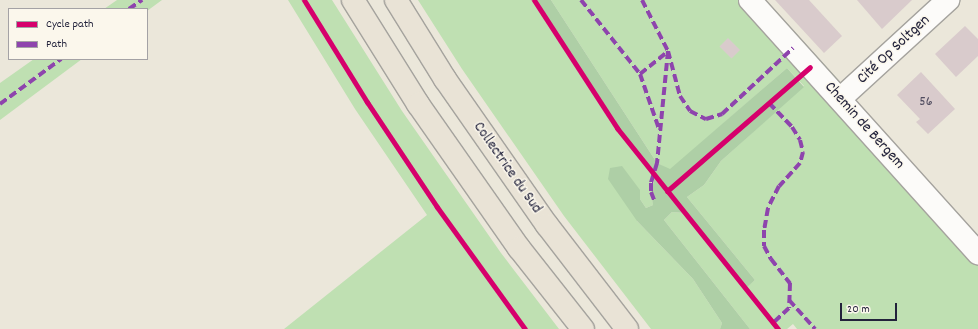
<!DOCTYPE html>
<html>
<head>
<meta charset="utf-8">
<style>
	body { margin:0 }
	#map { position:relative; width:978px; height:329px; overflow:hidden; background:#ebe7da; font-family:Dekko,sans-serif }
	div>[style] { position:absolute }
	.green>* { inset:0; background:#bfe0b2 }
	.forest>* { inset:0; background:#aecfa6 }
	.building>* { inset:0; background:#d9cbcc; transform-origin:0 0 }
	.roads { filter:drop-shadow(1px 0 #a5a39e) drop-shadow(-1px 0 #a5a39e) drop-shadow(0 1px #a5a39e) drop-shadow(0 -1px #a5a39e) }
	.minor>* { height:22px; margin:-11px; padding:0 11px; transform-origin:11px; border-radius:11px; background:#fcfbf9 }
	.highway>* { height:22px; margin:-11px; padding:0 11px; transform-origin:11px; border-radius:11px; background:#e9e3d6 }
	.quiet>* { height:4px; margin-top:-2px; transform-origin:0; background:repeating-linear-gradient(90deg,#8e44ad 0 8px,transparent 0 12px) }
	.cycleway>* { height:5px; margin:-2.5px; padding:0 2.5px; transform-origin:2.5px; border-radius:2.5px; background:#d6006c }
	span { translate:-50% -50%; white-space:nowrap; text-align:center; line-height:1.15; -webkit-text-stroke:3px #fbf7ec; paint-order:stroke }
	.number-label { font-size:14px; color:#504c5f }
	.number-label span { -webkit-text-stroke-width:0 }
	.street-label { font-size:16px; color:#22223b }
	.legend { position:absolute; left:8px; top:8px; width:140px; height:52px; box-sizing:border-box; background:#fbf7ec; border:1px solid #a4a2a5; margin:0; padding:5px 7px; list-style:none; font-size:12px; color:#22223b }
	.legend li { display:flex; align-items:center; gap:8px; height:20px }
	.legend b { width:20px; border:1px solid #a4a2a5 }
	.scale { position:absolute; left:840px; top:303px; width:57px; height:18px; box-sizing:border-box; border:2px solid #22223b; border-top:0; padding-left:5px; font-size:12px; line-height:14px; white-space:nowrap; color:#22223b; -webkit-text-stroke:3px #fbf7ec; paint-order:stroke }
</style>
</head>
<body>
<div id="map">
	<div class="green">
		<i style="clip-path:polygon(117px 0,162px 0,147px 11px,147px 9px,104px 9px)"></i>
		<i style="clip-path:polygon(288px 0,332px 0,402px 111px,501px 253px,559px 329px,284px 329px,427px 215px,355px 109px)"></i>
		<i style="clip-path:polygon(418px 0,534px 0,617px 128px,655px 176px,651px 183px,653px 205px,646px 208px,640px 199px,637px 221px,693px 279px,722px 323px,720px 329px,651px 329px,564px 216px,462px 69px)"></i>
		<i style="clip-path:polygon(551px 0,766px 0,843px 85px,840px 99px,978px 253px,978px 329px,797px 329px,793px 324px,787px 329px,750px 329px,664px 220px,672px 212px,684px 213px,744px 289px,755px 280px,687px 197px,704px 185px,721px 161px,804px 86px,787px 68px,670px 170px,657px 163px)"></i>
		<i style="clip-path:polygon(34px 59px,82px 59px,0 120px,0 83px)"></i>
	</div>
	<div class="forest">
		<i style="clip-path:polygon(534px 0,551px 0,657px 163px,670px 169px,787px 68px,804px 87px,721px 161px,704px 185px,687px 197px,755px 280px,745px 289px,684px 213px,672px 212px,664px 220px,750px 329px,720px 329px,722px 323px,693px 279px,637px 221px,608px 179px,610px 168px,622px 166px,640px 190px,640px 199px,646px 208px,653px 205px,651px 192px,655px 176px,617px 128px)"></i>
	</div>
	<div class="building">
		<i style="clip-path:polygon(775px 0,809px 0,842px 36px,824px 53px)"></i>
		<i style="clip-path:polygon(857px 0,912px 0,882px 29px)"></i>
		<i style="clip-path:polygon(965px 26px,978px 39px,978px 56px,956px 77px,935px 54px)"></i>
		<i style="left:728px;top:38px;width:17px;height:12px;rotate:45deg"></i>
		<i style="clip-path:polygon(921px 72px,955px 109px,928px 134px,916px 122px,920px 119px,897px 95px)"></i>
	</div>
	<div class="roads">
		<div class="minor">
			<i style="left:750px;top:0;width:341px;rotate:48deg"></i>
			<i style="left:840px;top:99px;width:147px;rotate:-42.5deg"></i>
		</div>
		<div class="highway">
			<i style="left:353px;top:0;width:123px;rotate:58deg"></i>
			<i style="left:418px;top:104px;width:176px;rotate:55deg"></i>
			<i style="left:519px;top:248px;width:103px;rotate:51.7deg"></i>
			<i style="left:396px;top:0;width:93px;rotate:58.2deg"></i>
			<i style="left:445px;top:79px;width:178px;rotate:55.1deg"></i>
			<i style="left:547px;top:225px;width:131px;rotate:52.4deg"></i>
		</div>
	</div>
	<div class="quiet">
		<i style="left:581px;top:0;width:95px;rotate:51.4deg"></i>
		<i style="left:640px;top:74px;width:36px;rotate:-39deg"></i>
		<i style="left:668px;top:51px;width:47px;rotate:75.1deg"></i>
		<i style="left:680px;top:96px;width:18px;rotate:56deg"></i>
		<i style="left:690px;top:111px;width:18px;rotate:27deg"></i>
		<i style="left:706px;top:119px;width:17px;rotate:-17deg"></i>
		<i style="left:722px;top:114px;width:97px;rotate:-42.9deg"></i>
		<i style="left:642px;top:0;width:57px;rotate:63deg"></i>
		<i style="left:668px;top:51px;width:113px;rotate:95.6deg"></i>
		<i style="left:657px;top:163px;width:21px;rotate:107deg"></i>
		<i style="left:651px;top:183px;width:9px;rotate:90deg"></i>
		<i style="left:651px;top:192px;width:9px;rotate:69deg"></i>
		<i style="left:129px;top:9px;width:16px;rotate:-35deg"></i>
		<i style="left:640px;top:74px;width:58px;rotate:70.9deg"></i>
		<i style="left:769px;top:103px;width:33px;rotate:46deg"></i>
		<i style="left:792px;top:127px;width:15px;rotate:58deg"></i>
		<i style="left:800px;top:140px;width:12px;rotate:76deg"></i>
		<i style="left:803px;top:152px;width:11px;rotate:105deg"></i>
		<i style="left:800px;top:163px;width:31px;rotate:132deg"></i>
		<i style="left:779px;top:186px;width:25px;rotate:117deg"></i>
		<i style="left:768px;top:208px;width:22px;rotate:100deg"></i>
		<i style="left:764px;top:230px;width:16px;rotate:90deg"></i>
		<i style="left:764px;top:246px;width:15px;rotate:62deg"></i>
		<i style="left:771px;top:259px;width:31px;rotate:52deg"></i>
		<i style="left:790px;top:283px;width:25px;rotate:92deg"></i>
		<i style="left:789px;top:308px;width:22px;rotate:137deg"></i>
		<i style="left:0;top:104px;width:76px;rotate:-36.4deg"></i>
		<i style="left:789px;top:300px;width:39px;rotate:48deg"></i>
	</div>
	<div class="cycleway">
		<i style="left:304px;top:0;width:120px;rotate:58.3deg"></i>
		<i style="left:367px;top:102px;width:126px;rotate:56.3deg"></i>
		<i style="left:437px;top:207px;width:150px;rotate:54.2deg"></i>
		<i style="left:534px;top:0;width:153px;rotate:57deg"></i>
		<i style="left:617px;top:128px;width:258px;rotate:51.3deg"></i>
		<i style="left:667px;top:191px;width:189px;rotate:-40.9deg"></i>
	</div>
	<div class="number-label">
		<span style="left:926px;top:102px">56</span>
	</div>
	<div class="street-label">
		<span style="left:894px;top:50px;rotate:-43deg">Cité Op Soltgen</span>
		<span style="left:864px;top:126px;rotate:48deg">Chemin de Bergem</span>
		<span style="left:507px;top:168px;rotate:55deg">Collectrice du Sud</span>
	</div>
	<ul class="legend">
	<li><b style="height:5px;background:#d6006c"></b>Cycle path</li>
	<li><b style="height:5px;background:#8e44ad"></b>Path</li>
	</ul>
	<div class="scale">20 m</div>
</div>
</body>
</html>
